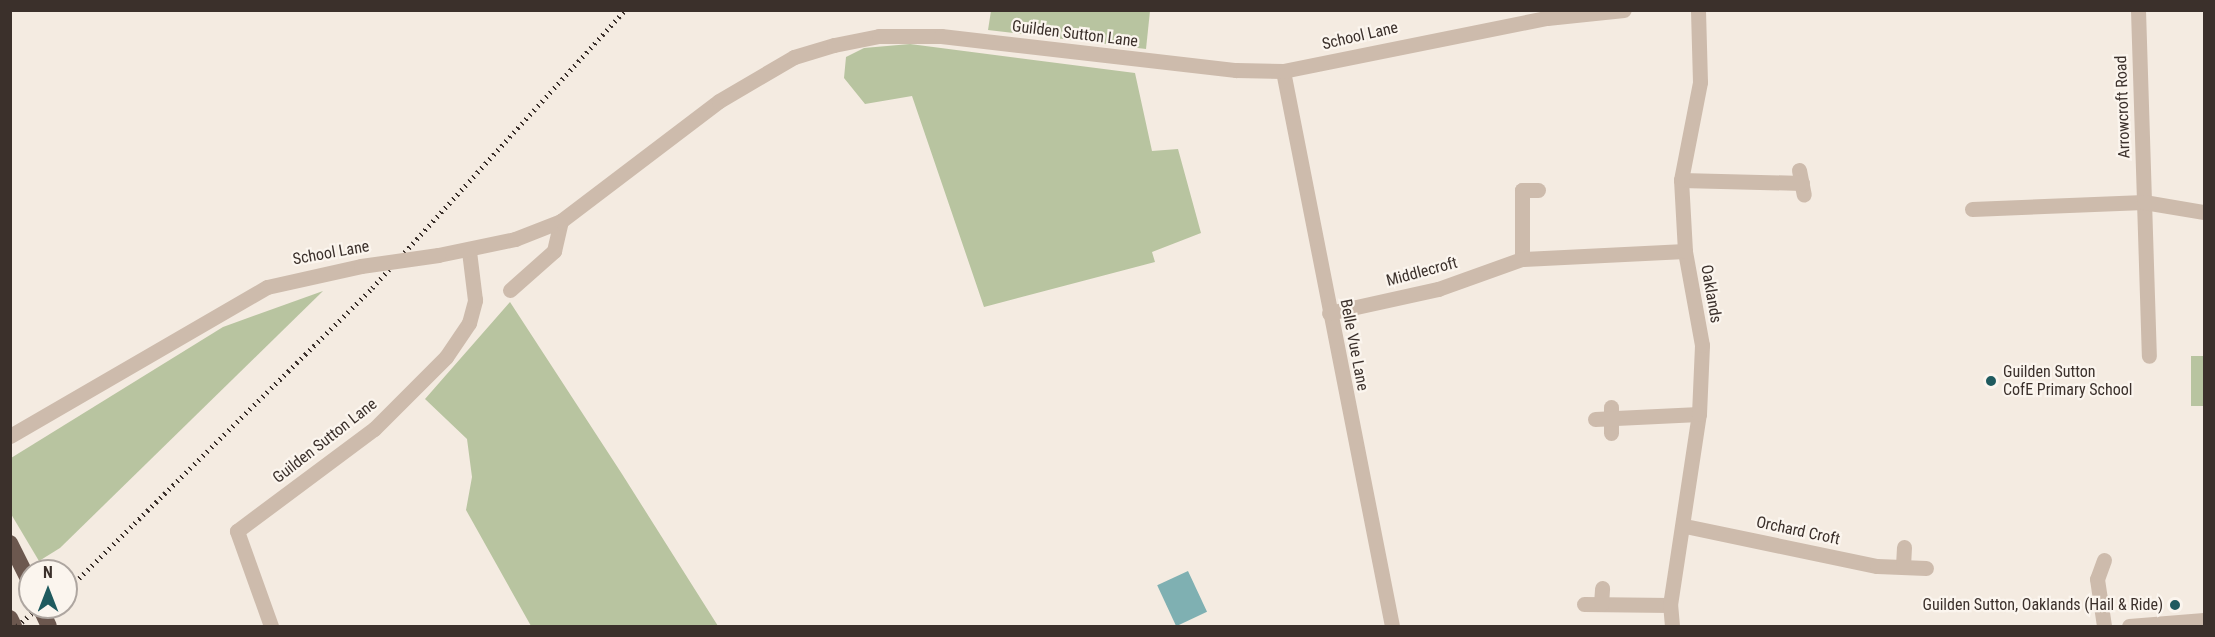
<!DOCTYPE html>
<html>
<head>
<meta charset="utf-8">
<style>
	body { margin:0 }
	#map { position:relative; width:2215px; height:637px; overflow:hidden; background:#f4ebe1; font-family:"Roboto Condensed",sans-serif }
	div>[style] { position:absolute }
	.green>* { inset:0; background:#b8c4a0; transform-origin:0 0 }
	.water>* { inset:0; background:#7fb0b2; transform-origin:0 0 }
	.minor>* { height:15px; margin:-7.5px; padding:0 7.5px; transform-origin:7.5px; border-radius:7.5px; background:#cdbbac }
	.tertiary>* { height:15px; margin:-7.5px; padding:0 7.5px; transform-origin:7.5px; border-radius:7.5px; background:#cdbbac }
	.trunk>* { height:16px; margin:-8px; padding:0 8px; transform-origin:8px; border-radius:8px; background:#6c584f }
	.rail>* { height:4.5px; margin-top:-2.25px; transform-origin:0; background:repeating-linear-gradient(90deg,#3b302b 0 1.5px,transparent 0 6px) }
	.tertiary-bridge>* { height:15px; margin:-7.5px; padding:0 7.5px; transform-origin:7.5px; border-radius:7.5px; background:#cdbbac }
	.trunk-bridge>* { height:16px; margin:-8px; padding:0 8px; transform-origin:8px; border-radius:8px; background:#6c584f }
	.dots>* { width:16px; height:16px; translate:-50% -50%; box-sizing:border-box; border:3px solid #fbf5ee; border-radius:50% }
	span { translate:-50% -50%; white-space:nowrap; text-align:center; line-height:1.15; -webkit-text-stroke:4.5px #fbf5ee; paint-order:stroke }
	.street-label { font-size:16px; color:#3b302b }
	.poi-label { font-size:16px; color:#3b302b }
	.left { translate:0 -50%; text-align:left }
	.right { translate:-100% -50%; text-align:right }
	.frame { position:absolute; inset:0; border:12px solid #3b302b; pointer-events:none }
	.north { position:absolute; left:18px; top:559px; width:60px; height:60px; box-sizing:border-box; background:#fbf5ee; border:2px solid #aea6a0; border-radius:50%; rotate:0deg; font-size:16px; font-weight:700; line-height:24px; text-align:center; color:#3b302b }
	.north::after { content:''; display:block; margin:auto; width:21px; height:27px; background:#1f5a5e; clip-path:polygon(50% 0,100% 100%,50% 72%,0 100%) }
</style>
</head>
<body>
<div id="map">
	<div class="green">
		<i style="clip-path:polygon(991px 11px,1150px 11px,1146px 49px,988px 30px)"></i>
		<i style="clip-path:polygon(910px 44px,1135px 73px,1152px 151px,1178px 149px,1201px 233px,1152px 252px,1155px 262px,984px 307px,912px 96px,865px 104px,844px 78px,846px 57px,864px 48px)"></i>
		<i style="clip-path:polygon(323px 291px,60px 548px,39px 561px,11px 514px,11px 458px,223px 327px)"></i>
		<i style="clip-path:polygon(510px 302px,622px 474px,718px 626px,531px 626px,466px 510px,472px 477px,467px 439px,425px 399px)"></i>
		<i style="left:2191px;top:356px;width:13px;height:50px"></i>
	</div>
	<div class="water">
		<i style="left:1188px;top:571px;width:45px;height:34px;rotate:65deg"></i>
	</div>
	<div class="minor">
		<i style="left:2138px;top:10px;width:346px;rotate:88.2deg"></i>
		<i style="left:1283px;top:71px;width:566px;rotate:78.89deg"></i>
		<i style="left:1799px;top:170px;width:25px;rotate:79deg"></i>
		<i style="left:1681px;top:180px;width:121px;rotate:1.4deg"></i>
		<i style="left:1538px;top:190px;width:16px;rotate:180deg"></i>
		<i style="left:1522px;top:190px;width:69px;rotate:90deg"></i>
		<i style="left:1522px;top:259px;width:163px;rotate:-2.8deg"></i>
		<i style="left:1972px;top:209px;width:172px;rotate:-2.3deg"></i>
		<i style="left:2144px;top:202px;width:61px;rotate:9.5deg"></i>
		<i style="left:510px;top:290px;width:59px;rotate:-41.6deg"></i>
		<i style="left:554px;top:251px;width:31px;rotate:-77deg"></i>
		<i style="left:1329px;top:313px;width:112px;rotate:-12.4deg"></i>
		<i style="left:1438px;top:289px;width:89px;rotate:-19.7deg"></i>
		<i style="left:1611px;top:407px;width:26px;rotate:90deg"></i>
		<i style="left:1595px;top:419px;width:104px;rotate:-2.8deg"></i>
		<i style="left:1685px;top:526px;width:196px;rotate:11.8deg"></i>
		<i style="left:1877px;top:566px;width:49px;rotate:2.3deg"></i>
		<i style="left:2104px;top:560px;width:20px;rotate:110deg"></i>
		<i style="left:2097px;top:579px;width:48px;rotate:81.5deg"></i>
		<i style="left:1903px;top:566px;width:19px;rotate:-87deg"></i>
		<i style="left:1584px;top:604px;width:86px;rotate:0.7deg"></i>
		<i style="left:1601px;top:604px;width:16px;rotate:-86deg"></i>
		<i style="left:271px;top:626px;width:101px;rotate:-109.7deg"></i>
		<i style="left:237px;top:531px;width:171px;rotate:-36.7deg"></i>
		<i style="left:374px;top:429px;width:102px;rotate:-45deg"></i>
		<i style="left:446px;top:357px;width:41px;rotate:-55.9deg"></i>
		<i style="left:469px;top:323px;width:24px;rotate:-75deg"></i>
		<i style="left:475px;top:300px;width:49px;rotate:-97deg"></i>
		<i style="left:1672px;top:626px;width:21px;rotate:-95deg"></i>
		<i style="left:1670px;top:605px;width:193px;rotate:-81.4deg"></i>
		<i style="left:1699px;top:414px;width:69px;rotate:-87.5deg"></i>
		<i style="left:1702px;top:345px;width:96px;rotate:-100.3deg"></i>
		<i style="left:1685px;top:251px;width:71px;rotate:-93.2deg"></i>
		<i style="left:1681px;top:180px;width:100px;rotate:-79deg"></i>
		<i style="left:1700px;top:82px;width:72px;rotate:-91.6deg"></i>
		<i style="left:2129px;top:626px;width:75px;rotate:-4.6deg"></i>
	</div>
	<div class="tertiary">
		<i style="left:438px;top:255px;width:79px;rotate:-11.7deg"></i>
		<i style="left:515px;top:239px;width:49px;rotate:-21.4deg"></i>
		<i style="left:561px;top:221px;width:198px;rotate:-37.2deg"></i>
		<i style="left:719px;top:101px;width:87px;rotate:-30.4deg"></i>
		<i style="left:794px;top:57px;width:42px;rotate:-16.7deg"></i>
		<i style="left:834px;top:45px;width:46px;rotate:-11.3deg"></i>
		<i style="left:879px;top:36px;width:62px"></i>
		<i style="left:941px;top:36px;width:297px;rotate:6.6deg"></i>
		<i style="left:1236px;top:70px;width:47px;rotate:1.2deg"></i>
		<i style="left:1283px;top:71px;width:269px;rotate:-11.4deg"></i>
		<i style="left:1547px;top:18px;width:77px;rotate:-5.9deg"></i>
		<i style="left:10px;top:436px;width:297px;rotate:-30.1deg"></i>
		<i style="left:267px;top:287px;width:96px;rotate:-12.6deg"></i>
	</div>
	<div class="trunk">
		<i style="left:10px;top:543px;width:45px;rotate:63.4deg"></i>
		<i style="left:10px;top:618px;width:9px;rotate:63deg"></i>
	</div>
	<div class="rail">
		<i style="left:66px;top:591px;width:431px;rotate:-44.7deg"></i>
		<i style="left:372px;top:288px;width:376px;rotate:-47.7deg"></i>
		<i style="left:17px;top:626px;width:29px;rotate:-41deg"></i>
	</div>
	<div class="tertiary-bridge">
		<i style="left:361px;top:266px;width:78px;rotate:-8.1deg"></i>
	</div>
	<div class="trunk-bridge">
		<i style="left:40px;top:607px;width:21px;rotate:65deg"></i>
	</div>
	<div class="dots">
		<i style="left:1991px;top:381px;background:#1f5a5e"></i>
		<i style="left:2175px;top:605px;background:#1f5a5e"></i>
	</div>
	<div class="street-label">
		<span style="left:1075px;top:34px;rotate:7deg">Guilden Sutton Lane</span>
		<span style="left:1360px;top:36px;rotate:-13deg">School Lane</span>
		<span style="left:2123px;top:107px;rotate:-92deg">Arrowcroft Road</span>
		<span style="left:331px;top:253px;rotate:-10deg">School Lane</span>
		<span style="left:1422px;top:272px;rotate:-15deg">Middlecroft</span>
		<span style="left:1711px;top:294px;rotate:80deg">Oaklands</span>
		<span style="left:1354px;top:345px;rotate:79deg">Belle Vue Lane</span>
		<span style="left:325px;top:441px;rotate:-38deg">Guilden Sutton Lane</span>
		<span style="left:1798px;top:531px;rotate:12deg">Orchard Croft</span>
	</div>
	<div class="poi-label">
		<span class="left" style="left:2003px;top:381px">Guilden Sutton<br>CofE Primary School</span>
		<span class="right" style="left:2163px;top:605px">Guilden Sutton, Oaklands (Hail &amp; Ride)</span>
	</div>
	<div class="frame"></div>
	<div class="north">N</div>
</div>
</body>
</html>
